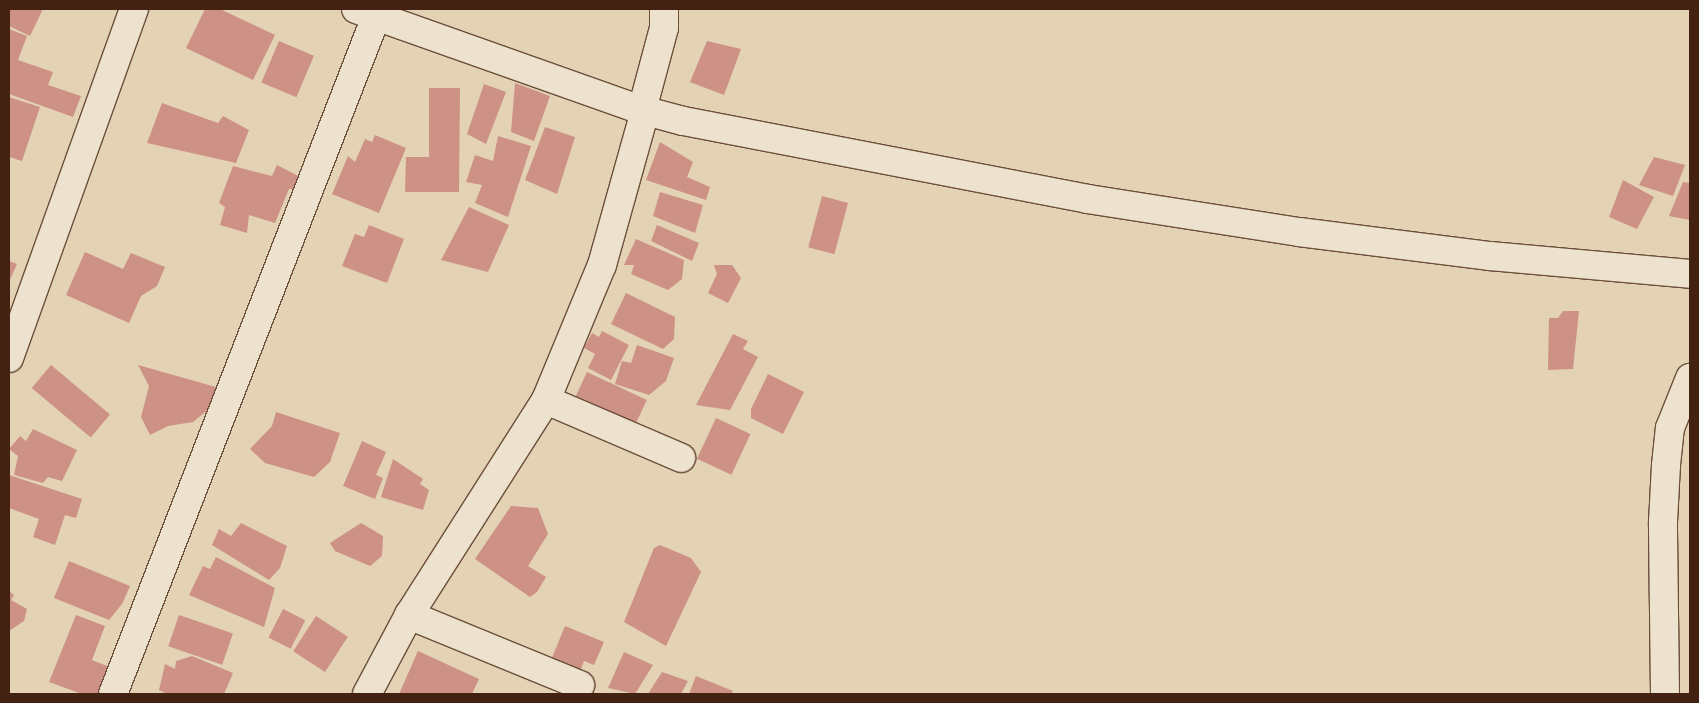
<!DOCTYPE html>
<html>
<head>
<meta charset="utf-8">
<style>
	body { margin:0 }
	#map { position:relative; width:1699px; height:703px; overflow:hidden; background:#e3d3b4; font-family:"Gentium Book Plus",serif }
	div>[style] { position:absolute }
	.building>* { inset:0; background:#ce9185; transform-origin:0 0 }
	.roads { filter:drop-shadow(1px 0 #6c4e3a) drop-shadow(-1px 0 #6c4e3a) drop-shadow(0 1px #6c4e3a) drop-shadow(0 -1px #6c4e3a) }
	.minor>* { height:28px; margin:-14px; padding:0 14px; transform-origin:14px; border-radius:14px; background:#ede2ce }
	span { translate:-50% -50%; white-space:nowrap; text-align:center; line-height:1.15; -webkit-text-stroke:4.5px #ede2ce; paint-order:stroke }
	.frame { position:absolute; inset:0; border:10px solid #442212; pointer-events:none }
</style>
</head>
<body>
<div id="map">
	<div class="building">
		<i style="clip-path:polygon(9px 9px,43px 9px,30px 36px,9px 26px)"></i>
		<i style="clip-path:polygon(205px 9px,220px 9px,275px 35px,253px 80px,186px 48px)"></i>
		<i style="clip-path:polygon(9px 29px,27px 36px,18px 60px,53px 72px,48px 85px,81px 96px,73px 117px,9px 94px)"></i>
		<i style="left:279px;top:41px;width:38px;height:45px;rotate:23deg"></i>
		<i style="clip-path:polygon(707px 41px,741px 49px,724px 95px,690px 82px)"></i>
		<i style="clip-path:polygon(515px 83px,550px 96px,534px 141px,511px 132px)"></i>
		<i style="clip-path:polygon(484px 84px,506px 92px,486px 144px,467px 134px)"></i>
		<i style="clip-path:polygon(429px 88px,460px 88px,459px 192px,405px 192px,406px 157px,429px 157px)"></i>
		<i style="clip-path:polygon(9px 97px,40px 107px,22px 161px,9px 157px)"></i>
		<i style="clip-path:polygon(162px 103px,218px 123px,223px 116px,249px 130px,236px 163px,147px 143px)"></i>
		<i style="clip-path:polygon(545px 127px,575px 137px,557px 194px,525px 180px)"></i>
		<i style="clip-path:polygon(375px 135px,406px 148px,379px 213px,332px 194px,348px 156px,355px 162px,365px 139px,372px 142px)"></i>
		<i style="clip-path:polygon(498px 136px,531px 146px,508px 217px,475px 203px,482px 185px,466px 182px,475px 155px,493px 161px)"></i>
		<i style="clip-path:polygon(660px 142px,693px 162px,687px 177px,710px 187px,706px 200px,646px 180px)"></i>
		<i style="clip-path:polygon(1654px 157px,1685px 165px,1673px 196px,1639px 185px)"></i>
		<i style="clip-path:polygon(277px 165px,302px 178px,299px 189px,289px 189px,275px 223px,249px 215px,247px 233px,220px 225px,225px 207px,219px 203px,233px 166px,272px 176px)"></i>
		<i style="clip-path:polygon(1623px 180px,1654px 197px,1637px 229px,1609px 217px)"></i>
		<i style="clip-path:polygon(1683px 182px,1690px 183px,1690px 220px,1669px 216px)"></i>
		<i style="clip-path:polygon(660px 192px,703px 205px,695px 233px,653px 216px)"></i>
		<i style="left:822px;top:196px;width:27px;height:53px;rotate:15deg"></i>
		<i style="clip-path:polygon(469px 207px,509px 225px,488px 272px,441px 260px)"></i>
		<i style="clip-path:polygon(369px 225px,404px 239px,387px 283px,342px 266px,355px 234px,364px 237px)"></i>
		<i style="clip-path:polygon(657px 225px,699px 243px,692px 261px,651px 241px)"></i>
		<i style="clip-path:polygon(636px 239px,684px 260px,682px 279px,668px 290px,631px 274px,634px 265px,624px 265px)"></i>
		<i style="clip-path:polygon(85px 252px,123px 269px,131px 253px,165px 267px,157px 286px,141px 296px,129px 323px,66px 295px)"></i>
		<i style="clip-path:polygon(9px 261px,17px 264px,9px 282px)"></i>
		<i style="clip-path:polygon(714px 265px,732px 265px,741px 278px,728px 303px,708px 293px,717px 274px)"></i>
		<i style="clip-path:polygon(626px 293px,675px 317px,674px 339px,663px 349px,611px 324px)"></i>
		<i style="clip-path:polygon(1563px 311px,1579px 311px,1573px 369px,1548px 370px,1549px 318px,1558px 318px)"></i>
		<i style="clip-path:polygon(602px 331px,629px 345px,611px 380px,588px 368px,595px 354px,584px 348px,592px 333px,599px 337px)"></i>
		<i style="clip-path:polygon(733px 334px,748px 341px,743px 349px,758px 357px,730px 410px,696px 405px)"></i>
		<i style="clip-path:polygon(637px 345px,674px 358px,666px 381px,649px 395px,615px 384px,622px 361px,631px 363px)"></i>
		<i style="left:51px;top:365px;width:77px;height:30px;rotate:40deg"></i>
		<i style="clip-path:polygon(138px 365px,216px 387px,210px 408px,193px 422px,168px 426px,150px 435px,141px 417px,149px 386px)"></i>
		<i style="left:587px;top:372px;width:66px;height:30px;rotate:25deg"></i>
		<i style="clip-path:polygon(768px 374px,804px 392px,783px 434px,751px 418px,751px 409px)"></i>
		<i style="clip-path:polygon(276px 412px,340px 433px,330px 462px,314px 477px,265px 463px,250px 449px,272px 426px)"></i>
		<i style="left:716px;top:418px;width:38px;height:45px;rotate:25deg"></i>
		<i style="clip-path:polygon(33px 429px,77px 450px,62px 481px,48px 477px,43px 483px,14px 475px,18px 456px,9px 449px,20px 436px,26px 441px)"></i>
		<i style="clip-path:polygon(362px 441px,386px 452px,376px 475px,383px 478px,375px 499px,343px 486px)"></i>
		<i style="clip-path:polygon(393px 459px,423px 479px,420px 484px,429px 490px,423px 510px,381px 497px)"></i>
		<i style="clip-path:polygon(9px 475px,82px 499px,76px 518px,65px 515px,55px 545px,33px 537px,39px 519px,9px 508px)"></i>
		<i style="clip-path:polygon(511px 506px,538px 508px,548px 534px,528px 566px,546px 577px,537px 592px,530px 597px,475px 559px)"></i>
		<i style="clip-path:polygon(241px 523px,287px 546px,280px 568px,269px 580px,212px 545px,219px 529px,231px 536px)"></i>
		<i style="clip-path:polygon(361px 523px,383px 536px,382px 556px,370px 566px,335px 551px,330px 543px)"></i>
		<i style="clip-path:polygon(660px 545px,691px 558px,701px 572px,666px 646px,624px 622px,654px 548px)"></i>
		<i style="clip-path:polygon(216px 557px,275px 588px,264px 627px,189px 595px,203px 566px,210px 569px)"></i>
		<i style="clip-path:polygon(69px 561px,130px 586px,122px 604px,109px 620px,54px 598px)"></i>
		<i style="clip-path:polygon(9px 591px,14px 595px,11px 600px,27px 609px,24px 621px,9px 631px)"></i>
		<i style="left:283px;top:609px;width:25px;height:32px;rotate:27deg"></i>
		<i style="clip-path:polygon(76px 615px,105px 626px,92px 660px,112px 668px,102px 694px,82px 694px,49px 682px)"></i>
		<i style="left:179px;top:615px;width:57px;height:33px;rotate:19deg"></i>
		<i style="left:316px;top:616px;width:38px;height:42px;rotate:33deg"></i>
		<i style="clip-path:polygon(565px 626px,604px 642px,594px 665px,584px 661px,578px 677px,549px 665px)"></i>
		<i style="clip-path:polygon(418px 651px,479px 679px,472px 694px,399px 694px)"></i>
		<i style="clip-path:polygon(624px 652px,653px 665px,635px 694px,608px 688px)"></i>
		<i style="clip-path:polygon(192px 656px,233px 673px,224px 694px,167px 694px,159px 690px,165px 664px,175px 669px,176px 661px)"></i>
		<i style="clip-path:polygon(662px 672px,688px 681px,681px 694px,648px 694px)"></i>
		<i style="clip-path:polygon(696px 676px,733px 691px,731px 694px,689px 694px)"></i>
	</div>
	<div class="roads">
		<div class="minor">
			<i style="left:356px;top:9px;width:303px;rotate:19.5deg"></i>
			<i style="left:642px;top:110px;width:42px;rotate:15deg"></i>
			<i style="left:683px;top:121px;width:412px;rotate:10.9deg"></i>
			<i style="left:1088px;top:199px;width:214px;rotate:8.9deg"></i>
			<i style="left:1299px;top:232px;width:193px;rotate:7.2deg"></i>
			<i style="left:1490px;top:256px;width:201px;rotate:5.1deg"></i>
			<i style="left:642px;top:110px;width:85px;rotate:-75deg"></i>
			<i style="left:664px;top:28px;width:19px;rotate:-90deg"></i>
			<i style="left:9px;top:358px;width:371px;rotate:-70.3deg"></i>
			<i style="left:546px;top:400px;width:147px;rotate:23.2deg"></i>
			<i style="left:409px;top:615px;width:185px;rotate:22.3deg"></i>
			<i style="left:113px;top:694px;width:735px;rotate:-68.78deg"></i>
			<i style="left:367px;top:694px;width:89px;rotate:-62deg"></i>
			<i style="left:409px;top:615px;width:255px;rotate:-57.5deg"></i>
			<i style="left:546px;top:400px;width:146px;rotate:-67.5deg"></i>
			<i style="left:602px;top:265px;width:160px;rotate:-74.4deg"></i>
			<i style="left:1665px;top:694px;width:172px;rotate:-90.7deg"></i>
			<i style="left:1663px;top:522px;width:57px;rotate:-87deg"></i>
			<i style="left:1666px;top:465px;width:37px;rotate:-84deg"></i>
			<i style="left:1670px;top:428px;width:54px;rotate:-68.2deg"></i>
		</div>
	</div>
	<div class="frame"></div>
</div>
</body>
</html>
